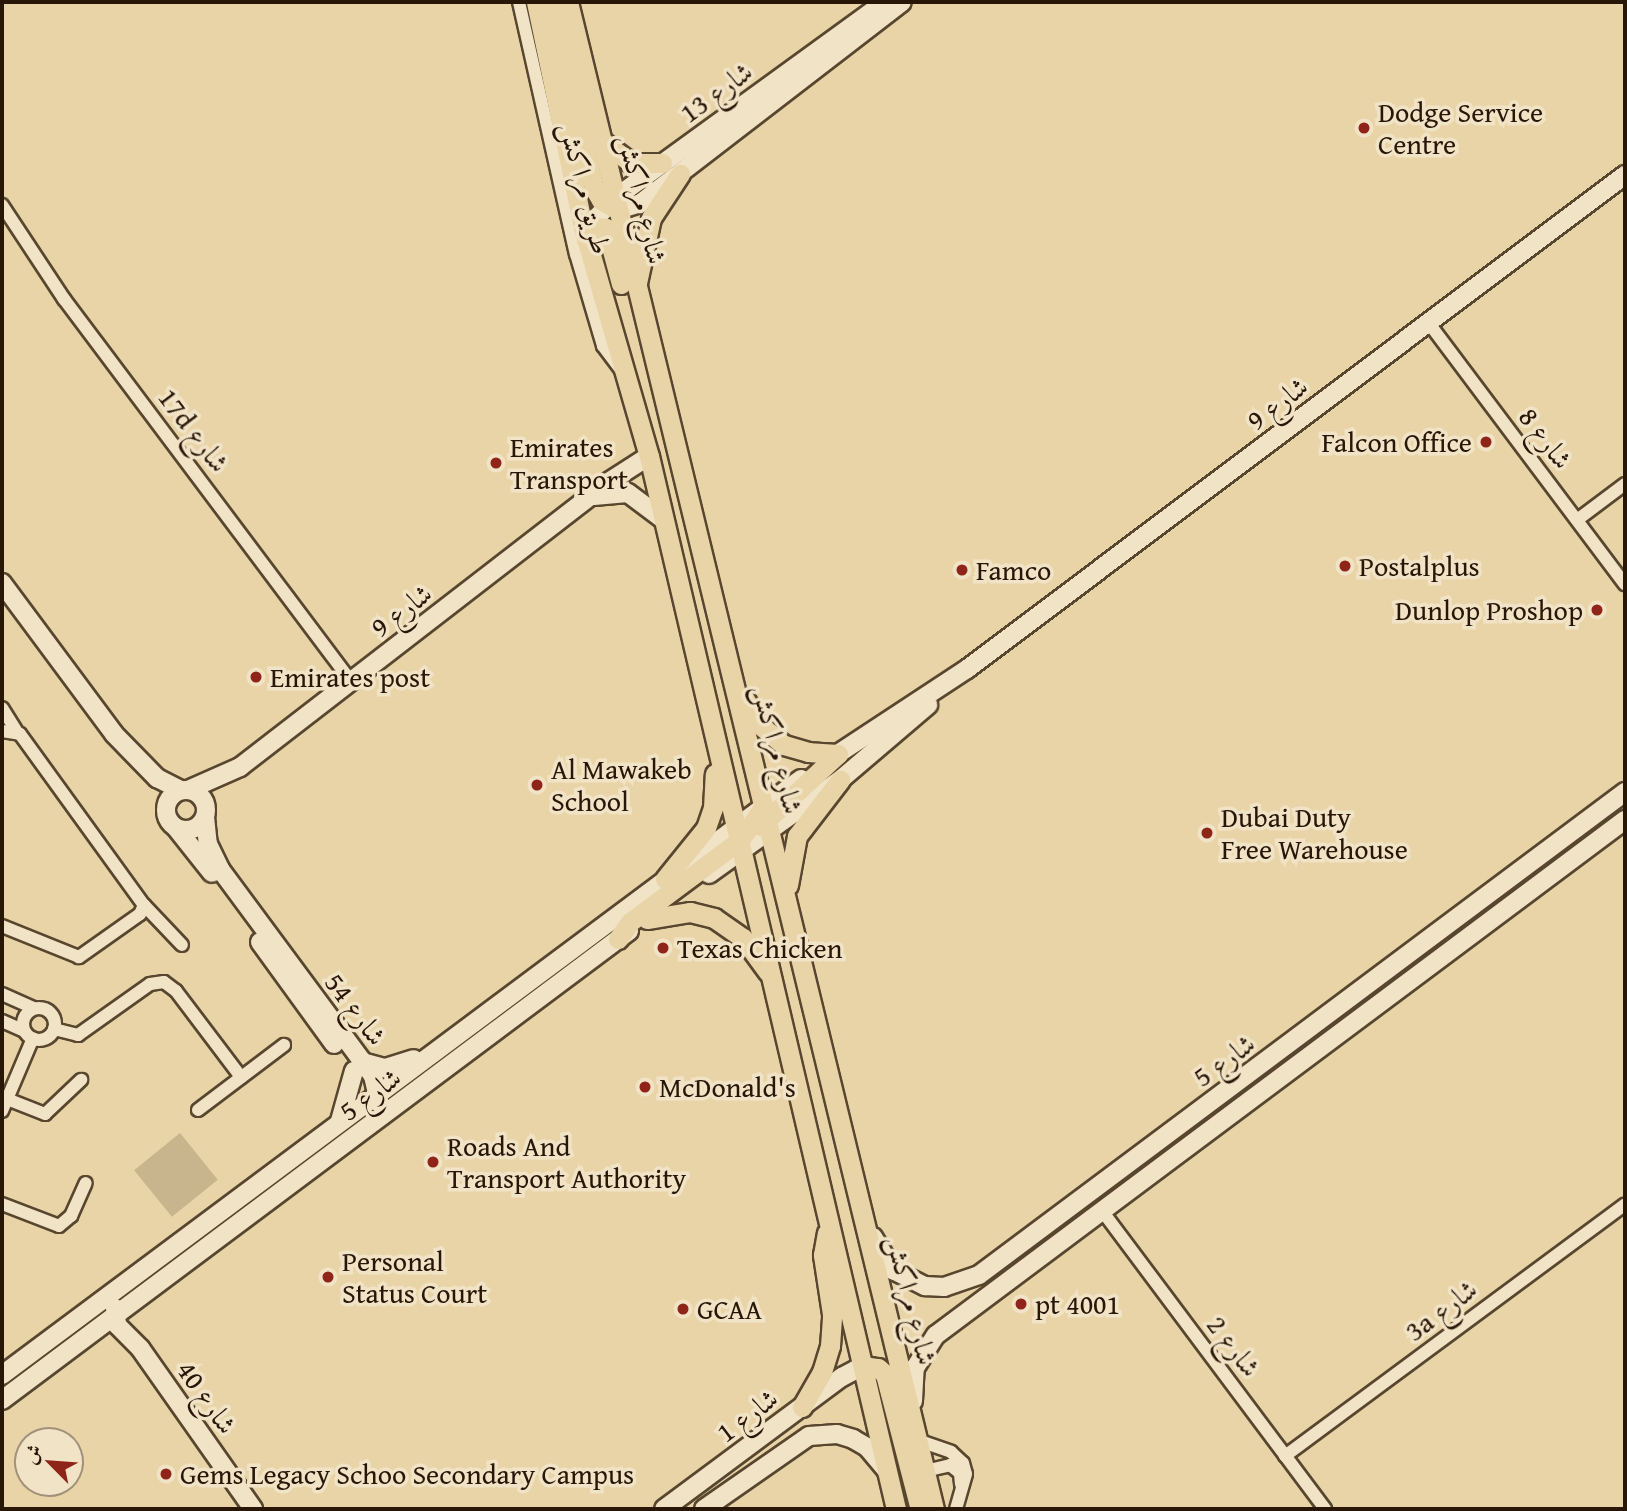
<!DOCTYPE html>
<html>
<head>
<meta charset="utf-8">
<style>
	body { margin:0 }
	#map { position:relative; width:1627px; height:1511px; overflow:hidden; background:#e9d4a8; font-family:"Gentium Book Plus",Amiri,serif }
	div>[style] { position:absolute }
	.green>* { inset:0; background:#c8b48d; transform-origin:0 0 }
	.roads { filter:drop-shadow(2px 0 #58462f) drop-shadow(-2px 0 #58462f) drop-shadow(0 2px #58462f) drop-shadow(0 -2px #58462f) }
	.street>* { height:12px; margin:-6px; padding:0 6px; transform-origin:6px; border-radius:6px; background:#f1e3c6 }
	.street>.ring { margin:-6px; padding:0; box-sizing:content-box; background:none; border:12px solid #f1e3c6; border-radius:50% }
	.secondary>* { height:18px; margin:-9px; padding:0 9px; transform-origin:9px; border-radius:9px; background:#f1e3c6 }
	.secondary>.ring { margin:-9px; padding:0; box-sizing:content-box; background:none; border:18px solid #f1e3c6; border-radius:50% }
	.primary>* { height:19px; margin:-9.5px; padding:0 9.5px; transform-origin:9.5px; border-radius:9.5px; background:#e9d4a8 }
	.dots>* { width:19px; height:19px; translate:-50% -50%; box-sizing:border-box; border:4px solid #f1e3c6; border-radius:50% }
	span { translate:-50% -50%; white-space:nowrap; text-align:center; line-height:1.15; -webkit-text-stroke:7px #f1e3c6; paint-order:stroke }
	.street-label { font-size:28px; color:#281707 }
	.poi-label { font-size:28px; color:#281707 }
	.left { translate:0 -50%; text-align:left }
	.right { translate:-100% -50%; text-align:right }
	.frame { position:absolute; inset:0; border:4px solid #281707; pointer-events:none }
	.north { position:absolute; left:14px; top:1427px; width:70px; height:70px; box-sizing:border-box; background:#f1e3c6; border:2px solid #a1917a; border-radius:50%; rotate:295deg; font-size:19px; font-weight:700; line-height:28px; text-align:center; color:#281707 }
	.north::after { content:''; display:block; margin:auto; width:24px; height:32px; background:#8f2418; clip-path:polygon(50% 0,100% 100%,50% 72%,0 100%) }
</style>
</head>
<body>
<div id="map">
	<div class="green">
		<i style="left:180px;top:1133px;width:60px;height:59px;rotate:51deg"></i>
	</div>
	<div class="roads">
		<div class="street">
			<i style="left:519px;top:2px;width:258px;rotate:77.3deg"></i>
			<i style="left:576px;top:254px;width:96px;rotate:73.6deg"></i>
			<i style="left:603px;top:346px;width:30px;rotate:53deg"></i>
			<i style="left:2px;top:205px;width:113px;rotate:56.6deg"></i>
			<i style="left:64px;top:299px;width:478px;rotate:53.1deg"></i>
			<i style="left:1428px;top:322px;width:328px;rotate:53.1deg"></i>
			<i style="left:1577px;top:520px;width:60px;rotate:-36.9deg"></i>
			<i style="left:2px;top:708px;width:28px;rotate:58deg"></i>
			<i style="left:2px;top:731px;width:18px;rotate:9deg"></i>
			<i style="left:20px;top:734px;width:211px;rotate:54.1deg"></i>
			<i style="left:144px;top:905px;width:10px;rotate:114deg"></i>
			<i style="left:140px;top:914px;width:75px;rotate:144.8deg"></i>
			<i style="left:79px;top:957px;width:83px;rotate:-158.1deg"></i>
			<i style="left:144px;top:905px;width:55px;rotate:46.5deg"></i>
			<i style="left:2px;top:994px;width:35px;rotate:24deg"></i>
			<i class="ring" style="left:23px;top:1008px;width:20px;height:20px"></i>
			<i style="left:2px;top:1021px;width:24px;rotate:24deg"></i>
			<i style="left:54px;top:1029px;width:25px;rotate:14deg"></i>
			<i style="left:78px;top:1035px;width:88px;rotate:-35.3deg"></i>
			<i style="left:150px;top:984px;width:14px;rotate:-8deg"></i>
			<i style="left:164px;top:982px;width:15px;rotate:37deg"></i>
			<i style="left:176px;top:991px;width:108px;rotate:52.9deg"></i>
			<i style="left:7px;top:1099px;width:41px;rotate:21.5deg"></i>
			<i style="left:45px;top:1114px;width:50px;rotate:-43.4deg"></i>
			<i style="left:198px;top:1110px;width:108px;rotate:-37.1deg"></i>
			<i style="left:2px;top:1111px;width:79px;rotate:-67deg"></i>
			<i style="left:2px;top:1204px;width:61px;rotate:21.1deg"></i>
			<i style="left:59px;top:1226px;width:16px;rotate:-40deg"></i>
			<i style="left:71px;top:1216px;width:36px;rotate:-66deg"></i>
			<i style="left:1103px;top:1212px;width:371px;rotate:53.2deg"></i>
			<i style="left:917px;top:1440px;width:36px;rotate:19deg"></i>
			<i style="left:951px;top:1452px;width:16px;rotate:43deg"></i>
			<i style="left:963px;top:1463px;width:11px;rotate:75deg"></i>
			<i style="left:966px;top:1474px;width:36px;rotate:106deg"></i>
			<i style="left:1285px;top:1456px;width:423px;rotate:-36.5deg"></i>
			<i style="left:925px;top:1471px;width:26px;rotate:-13deg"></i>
			<i style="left:950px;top:1465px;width:13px;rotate:39deg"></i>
			<i style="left:960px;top:1473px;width:11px;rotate:85deg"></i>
		</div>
		<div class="secondary">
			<i style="left:618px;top:210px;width:24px;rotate:-17deg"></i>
			<i style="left:641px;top:203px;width:329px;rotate:-37.6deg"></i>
			<i style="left:584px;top:231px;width:45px;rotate:-46.8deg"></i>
			<i style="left:615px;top:198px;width:334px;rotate:-36deg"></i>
			<i style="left:594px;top:496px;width:34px;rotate:-5deg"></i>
			<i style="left:628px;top:493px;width:45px;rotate:36.9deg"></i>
			<i style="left:2px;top:583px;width:188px;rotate:53.4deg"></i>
			<i style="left:114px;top:734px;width:62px;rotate:45.7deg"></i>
			<i style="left:157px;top:778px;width:27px;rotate:27deg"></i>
			<i style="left:827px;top:761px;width:168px;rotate:-33.3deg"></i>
			<i style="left:967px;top:669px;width:823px;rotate:-36.9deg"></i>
			<i class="ring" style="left:166px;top:790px;width:22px;height:22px"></i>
			<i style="left:188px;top:790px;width:57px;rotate:-23.9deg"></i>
			<i style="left:240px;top:767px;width:464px;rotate:-37.7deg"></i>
			<i style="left:607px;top:483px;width:50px;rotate:-32.7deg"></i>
			<i style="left:205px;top:817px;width:27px;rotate:84deg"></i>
			<i style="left:208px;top:844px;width:28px;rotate:64deg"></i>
			<i style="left:220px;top:869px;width:257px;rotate:53.5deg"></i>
			<i style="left:373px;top:1076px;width:28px;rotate:77deg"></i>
			<i style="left:177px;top:829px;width:56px;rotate:51.5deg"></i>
			<i style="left:709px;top:874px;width:161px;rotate:-35.7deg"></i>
			<i style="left:840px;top:780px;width:116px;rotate:-40.4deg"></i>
			<i style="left:260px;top:942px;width:126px;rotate:54deg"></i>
			<i style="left:362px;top:1062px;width:24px;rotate:15deg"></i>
			<i style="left:385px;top:1068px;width:30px;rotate:-17deg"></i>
			<i style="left:340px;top:1121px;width:52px;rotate:-74.4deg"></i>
			<i style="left:873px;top:1237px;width:39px;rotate:59deg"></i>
			<i style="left:893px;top:1270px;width:36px;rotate:27deg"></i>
			<i style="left:925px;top:1286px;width:19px;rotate:3deg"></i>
			<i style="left:944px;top:1287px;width:37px;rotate:-19deg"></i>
			<i style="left:979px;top:1275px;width:807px;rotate:-36.78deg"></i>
			<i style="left:115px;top:1308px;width:17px;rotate:83deg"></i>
			<i style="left:117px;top:1325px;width:33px;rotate:45deg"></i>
			<i style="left:140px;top:1348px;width:197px;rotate:54.9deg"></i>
			<i style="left:2px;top:1375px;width:997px;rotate:-36.72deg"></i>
			<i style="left:2px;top:1400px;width:783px;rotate:-36.8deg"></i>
			<i style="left:913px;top:1401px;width:33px;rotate:-87deg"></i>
			<i style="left:915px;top:1368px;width:39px;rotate:-58deg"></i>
			<i style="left:936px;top:1335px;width:860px;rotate:-36.78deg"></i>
			<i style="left:664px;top:1509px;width:222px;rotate:-36.6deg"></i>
			<i style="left:842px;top:1377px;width:24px;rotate:-28deg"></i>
			<i style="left:704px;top:1509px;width:128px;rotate:-34.8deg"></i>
			<i style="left:809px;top:1436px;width:28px;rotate:-4deg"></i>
			<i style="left:837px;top:1434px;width:17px;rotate:17deg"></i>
			<i style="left:853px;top:1439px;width:16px;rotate:30deg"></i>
			<i style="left:867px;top:1447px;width:31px;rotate:50deg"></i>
		</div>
		<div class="primary">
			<i style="left:536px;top:2px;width:234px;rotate:78.2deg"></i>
			<i style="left:584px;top:231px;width:234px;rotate:73.9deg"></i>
			<i style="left:649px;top:456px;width:1082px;rotate:76.8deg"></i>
			<i style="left:550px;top:2px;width:191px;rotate:76.7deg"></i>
			<i style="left:594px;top:188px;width:14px;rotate:60deg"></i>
			<i style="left:601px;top:200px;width:20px;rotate:30deg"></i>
			<i style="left:568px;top:2px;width:1551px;rotate:76.35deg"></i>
			<i style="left:602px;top:141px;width:36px;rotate:37deg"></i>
			<i style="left:631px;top:163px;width:31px"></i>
			<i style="left:586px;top:240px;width:15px;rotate:-62deg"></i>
			<i style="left:593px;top:227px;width:13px;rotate:4deg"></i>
			<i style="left:606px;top:228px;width:58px;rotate:75deg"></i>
			<i style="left:637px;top:283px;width:66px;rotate:-77.8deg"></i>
			<i style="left:651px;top:218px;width:53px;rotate:-56.6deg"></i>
			<i style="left:744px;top:698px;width:31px;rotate:59deg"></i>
			<i style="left:760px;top:725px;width:31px;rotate:40deg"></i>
			<i style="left:784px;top:745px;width:25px;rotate:16deg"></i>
			<i style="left:808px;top:752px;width:30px;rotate:4deg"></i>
			<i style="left:760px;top:826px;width:106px;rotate:-42.7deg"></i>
			<i style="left:665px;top:879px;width:65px;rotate:-51.2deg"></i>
			<i style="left:706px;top:828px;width:21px;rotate:-71deg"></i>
			<i style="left:713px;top:808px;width:34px;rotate:-87deg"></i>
			<i style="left:788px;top:885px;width:50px;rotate:-79.6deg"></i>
			<i style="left:797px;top:836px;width:71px;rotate:-52.5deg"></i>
			<i style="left:647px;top:919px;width:44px;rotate:-9.2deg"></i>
			<i style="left:690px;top:912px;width:25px;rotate:14deg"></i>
			<i style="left:714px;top:918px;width:35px;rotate:35deg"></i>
			<i style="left:743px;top:938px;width:42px;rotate:53.7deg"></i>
			<i style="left:618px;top:939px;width:21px;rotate:-55deg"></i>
			<i style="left:630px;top:922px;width:137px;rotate:-36.7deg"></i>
			<i style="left:740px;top:840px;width:42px;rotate:-54.8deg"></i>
			<i style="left:863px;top:1366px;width:15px;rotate:8deg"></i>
			<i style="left:878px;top:1368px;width:9px;rotate:41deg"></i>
			<i style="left:885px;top:1374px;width:139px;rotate:75.5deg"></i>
			<i style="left:802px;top:1407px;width:40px;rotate:-60.3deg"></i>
			<i style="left:822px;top:1372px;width:27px;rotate:-73deg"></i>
			<i style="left:830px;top:1346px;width:32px;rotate:-86deg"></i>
			<i style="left:832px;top:1314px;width:60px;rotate:-98.7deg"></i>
			<i style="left:823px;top:1255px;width:22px;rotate:-80deg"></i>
		</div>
	</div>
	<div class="dots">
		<i style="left:1364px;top:128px;background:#8f2418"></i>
		<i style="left:1486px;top:442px;background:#8f2418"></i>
		<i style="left:496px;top:463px;background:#8f2418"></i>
		<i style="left:1345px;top:566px;background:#8f2418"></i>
		<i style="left:962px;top:570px;background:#8f2418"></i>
		<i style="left:1597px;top:610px;background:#8f2418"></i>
		<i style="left:256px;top:677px;background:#8f2418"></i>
		<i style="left:537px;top:785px;background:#8f2418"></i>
		<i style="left:1207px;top:833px;background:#8f2418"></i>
		<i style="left:663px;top:948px;background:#8f2418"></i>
		<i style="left:645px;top:1087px;background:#8f2418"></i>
		<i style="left:433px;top:1162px;background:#8f2418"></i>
		<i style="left:328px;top:1277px;background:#8f2418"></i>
		<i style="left:1021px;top:1304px;background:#8f2418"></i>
		<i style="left:683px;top:1309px;background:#8f2418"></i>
		<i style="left:166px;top:1474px;background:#8f2418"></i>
	</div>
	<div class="street-label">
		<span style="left:716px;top:92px;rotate:-36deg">شارع 13</span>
		<span style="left:586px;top:188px;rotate:76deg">طريق مراكش</span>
		<span style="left:643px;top:199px;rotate:77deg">شارع مراكش</span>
		<span style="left:1277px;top:403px;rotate:-37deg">شارع 9</span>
		<span style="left:194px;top:430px;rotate:53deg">17d شارع</span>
		<span style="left:1546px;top:438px;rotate:53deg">شارع 8</span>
		<span style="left:401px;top:610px;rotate:-37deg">شارع 9</span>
		<span style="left:778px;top:749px;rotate:76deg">شارع مراكش</span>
		<span style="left:356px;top:1009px;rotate:53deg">شارع 54</span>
		<span style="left:1224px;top:1060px;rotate:-36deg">شارع 5</span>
		<span style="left:370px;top:1094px;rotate:-36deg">شارع 5</span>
		<span style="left:912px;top:1300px;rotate:76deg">شارع مراكش</span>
		<span style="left:1441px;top:1310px;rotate:-37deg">3a شارع</span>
		<span style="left:1234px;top:1346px;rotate:53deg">شارع 2</span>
		<span style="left:207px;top:1397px;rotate:55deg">شارع 40</span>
		<span style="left:747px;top:1415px;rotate:-37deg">شارع 1</span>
	</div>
	<div class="poi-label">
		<span class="left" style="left:1378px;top:128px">Dodge Service<br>Centre</span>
		<span class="right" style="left:1472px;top:442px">Falcon Office</span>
		<span class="left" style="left:510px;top:463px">Emirates<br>Transport</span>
		<span class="left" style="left:1359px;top:566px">Postalplus</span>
		<span class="left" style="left:976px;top:570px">Famco</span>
		<span class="right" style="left:1583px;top:610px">Dunlop Proshop</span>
		<span class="left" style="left:270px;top:677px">Emirates post</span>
		<span class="left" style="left:551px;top:785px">Al Mawakeb<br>School</span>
		<span class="left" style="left:1221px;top:833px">Dubai Duty<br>Free Warehouse</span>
		<span class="left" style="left:677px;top:948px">Texas Chicken</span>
		<span class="left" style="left:659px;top:1087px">McDonald's</span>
		<span class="left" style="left:447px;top:1162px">Roads And<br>Transport Authority</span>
		<span class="left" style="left:342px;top:1277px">Personal<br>Status Court</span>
		<span class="left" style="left:1035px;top:1304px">pt 4001</span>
		<span class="left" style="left:697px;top:1309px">GCAA</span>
		<span class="left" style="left:180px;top:1474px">Gems Legacy Schoo Secondary Campus</span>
	</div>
	<div class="frame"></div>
	<div class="north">ش</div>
</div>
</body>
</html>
